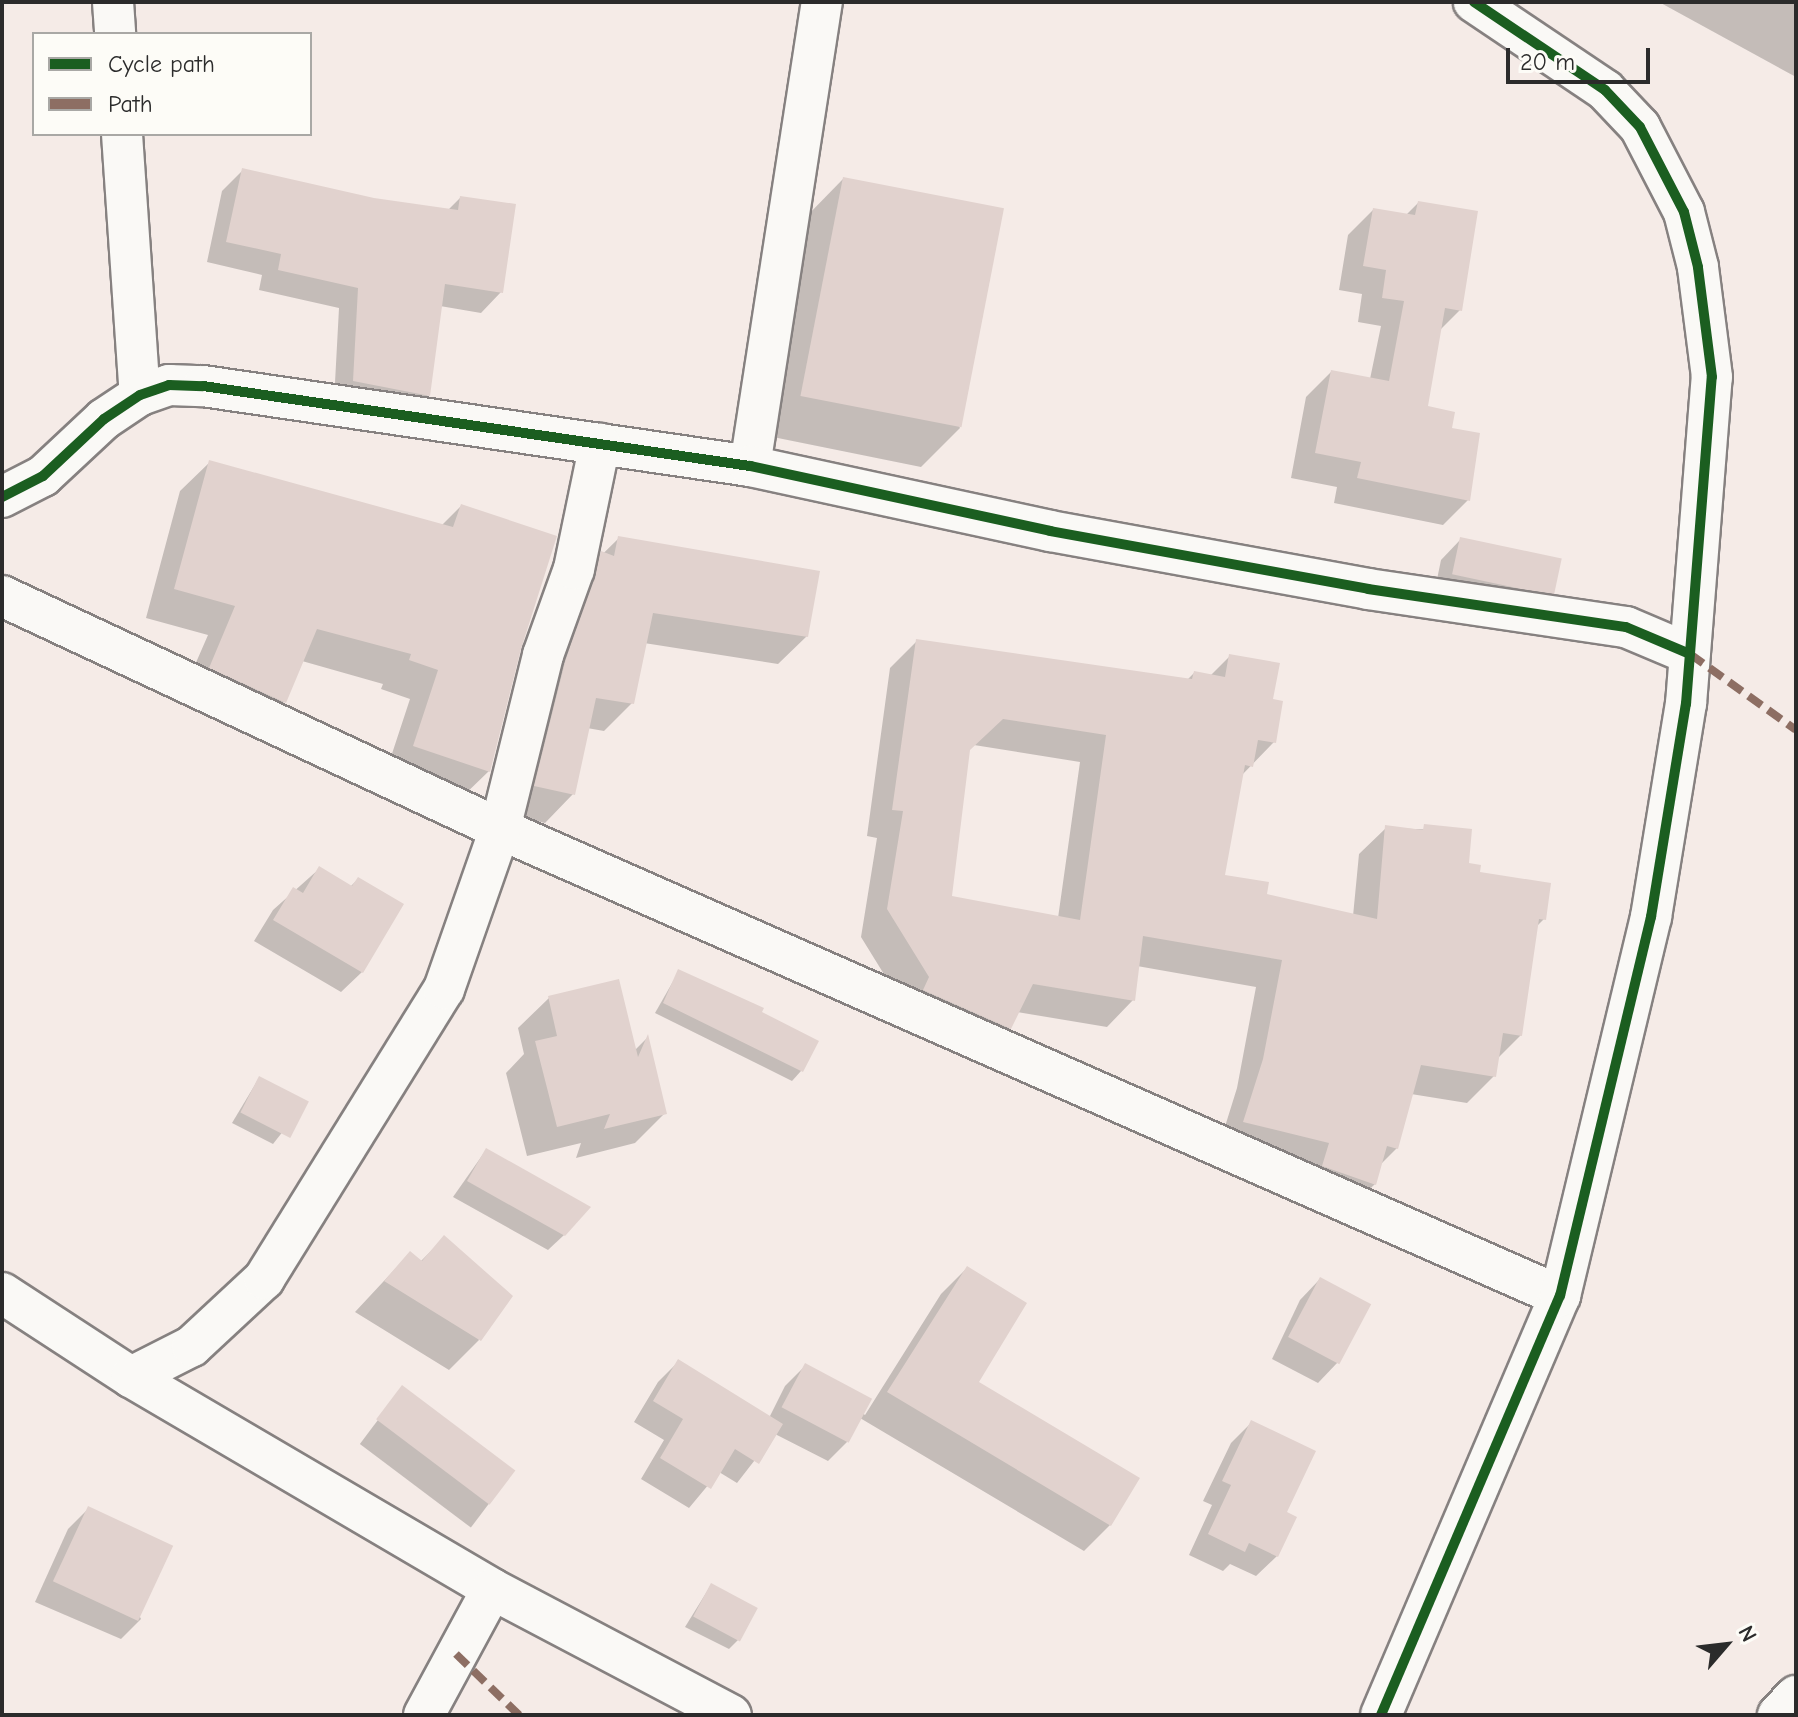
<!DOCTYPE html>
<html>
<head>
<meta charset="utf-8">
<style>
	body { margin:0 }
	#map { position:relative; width:1798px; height:1717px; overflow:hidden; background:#f5ebe7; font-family:"Comic Neue",sans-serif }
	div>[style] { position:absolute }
	.shadow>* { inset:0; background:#0003; transform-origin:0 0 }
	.building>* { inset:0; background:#e1d2ce; transform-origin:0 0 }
	.roads { filter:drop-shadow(2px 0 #868180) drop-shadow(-2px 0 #868180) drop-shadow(0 2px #868180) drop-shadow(0 -2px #868180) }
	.street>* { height:40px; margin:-20px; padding:0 20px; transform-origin:20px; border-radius:20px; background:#faf9f6 }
	.quiet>* { height:8px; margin-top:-4px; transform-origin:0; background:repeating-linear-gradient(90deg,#8d6e63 0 16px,transparent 0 24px) }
	.cycleway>* { height:10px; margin:-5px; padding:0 5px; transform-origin:5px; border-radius:5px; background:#1b5e20 }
	span { translate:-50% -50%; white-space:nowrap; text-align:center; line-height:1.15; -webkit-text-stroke:8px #fdfcf7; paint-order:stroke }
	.frame { position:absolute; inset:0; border:4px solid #2b2b2b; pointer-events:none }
	.legend { position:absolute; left:32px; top:32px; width:280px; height:104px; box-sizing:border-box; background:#fdfcf7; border:2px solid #a9a8a5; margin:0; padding:10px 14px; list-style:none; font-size:24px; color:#2b2b2b }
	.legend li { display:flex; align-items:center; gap:16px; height:40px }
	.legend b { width:40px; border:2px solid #a9a8a5 }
	.north { position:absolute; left:1686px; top:1605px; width:80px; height:80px; -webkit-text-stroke:6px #fdfcf7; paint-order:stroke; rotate:62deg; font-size:22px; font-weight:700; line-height:32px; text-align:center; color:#2b2b2b }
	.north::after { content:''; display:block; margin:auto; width:28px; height:36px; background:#2b2b2b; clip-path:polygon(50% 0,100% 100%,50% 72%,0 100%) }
	.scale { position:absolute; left:1506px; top:48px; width:144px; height:36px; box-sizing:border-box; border:4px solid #2b2b2b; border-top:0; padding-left:10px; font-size:24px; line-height:28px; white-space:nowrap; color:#2b2b2b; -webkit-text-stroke:6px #fdfcf7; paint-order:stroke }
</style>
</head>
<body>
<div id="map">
	<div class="shadow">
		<i style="clip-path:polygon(1659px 2px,1796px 2px,1796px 77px)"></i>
		<i style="clip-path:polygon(242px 171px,374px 200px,448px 210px,460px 198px,501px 292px,481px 313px,440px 306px,428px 395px,408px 415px,334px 401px,339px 308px,259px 290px,262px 275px,207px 262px,222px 191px)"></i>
		<i style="clip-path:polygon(843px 179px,960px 428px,921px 467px,763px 435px,804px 219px)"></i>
		<i style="clip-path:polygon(1418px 203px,1460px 310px,1439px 331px,1426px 408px,1450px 430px,1468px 500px,1443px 525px,1334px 503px,1337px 487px,1291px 478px,1306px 397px,1331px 372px,1370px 379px,1381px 326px,1358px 322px,1362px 294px,1339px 290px,1348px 235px,1373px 210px,1405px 216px)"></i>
		<i style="clip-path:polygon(210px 462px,441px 526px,461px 506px,519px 649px,489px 771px,459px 800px,385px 775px,410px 699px,381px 689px,383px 684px,302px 661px,284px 702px,255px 732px,181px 697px,208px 635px,146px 618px,180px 491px)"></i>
		<i style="clip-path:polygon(619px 538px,807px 636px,778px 664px,644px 643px,632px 703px,604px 731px,587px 728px,573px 794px,545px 823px,507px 814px,574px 582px)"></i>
		<i style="clip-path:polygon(1461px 539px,1553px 592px,1532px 613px,1434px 594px,1441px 560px)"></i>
		<i style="clip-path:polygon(evenodd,917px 641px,1187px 680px,1194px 673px,1210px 676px,1230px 656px,1270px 701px,1274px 742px,1241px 776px,1223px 877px,1265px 896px,1353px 916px,1359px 854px,1386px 828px,1470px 831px,1467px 865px,1544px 919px,1536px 927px,1521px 1035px,1497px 1059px,1494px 1076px,1467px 1103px,1411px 1094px,1397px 1148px,1379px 1166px,1375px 1184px,1348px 1210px,1218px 1149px,1237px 1088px,1256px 987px,1137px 966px,1133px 1000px,1107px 1027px,1017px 1012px,1010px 1028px,983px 1055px,903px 1005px,861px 937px,877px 838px,867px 836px,890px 668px,917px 641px,974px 745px,1080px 762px,1058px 918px,950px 898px,968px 751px,974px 745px)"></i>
		<i style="clip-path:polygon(319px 869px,350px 887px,358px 879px,401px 904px,362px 972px,341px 992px,254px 941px,273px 910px)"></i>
		<i style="clip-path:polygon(679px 971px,816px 1042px,801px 1071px,792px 1081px,655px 1013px)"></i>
		<i style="clip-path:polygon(549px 998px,634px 1051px,647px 1038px,665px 1113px,635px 1143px,576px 1158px,581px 1143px,527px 1156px,506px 1073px,524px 1054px,518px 1028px)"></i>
		<i style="clip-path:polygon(259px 1078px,306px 1102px,273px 1144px,232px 1123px)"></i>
		<i style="clip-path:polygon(486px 1150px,564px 1235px,548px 1250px,453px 1197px)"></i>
		<i style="clip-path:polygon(444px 1238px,479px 1340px,449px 1370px,355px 1312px,410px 1253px,420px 1262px)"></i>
		<i style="clip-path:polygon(967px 1268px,977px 1382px,1110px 1525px,1084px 1551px,860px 1418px,848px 1441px,828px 1461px,775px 1434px,737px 1483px,719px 1472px,689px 1508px,641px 1479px,664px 1440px,634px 1422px,658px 1382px,678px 1362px,769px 1418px,785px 1386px,805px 1366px,865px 1415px,941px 1294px)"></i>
		<i style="clip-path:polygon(1320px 1279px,1338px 1362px,1318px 1383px,1272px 1359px,1300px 1300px)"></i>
		<i style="left:402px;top:1388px;width:139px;height:70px;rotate:37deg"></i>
		<i style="clip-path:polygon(1252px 1422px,1285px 1513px,1277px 1556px,1256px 1576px,1230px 1564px,1223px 1571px,1189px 1555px,1212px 1505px,1203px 1501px,1231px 1443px)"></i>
		<i style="clip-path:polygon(88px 1509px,141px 1619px,121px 1639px,35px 1602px,68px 1529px)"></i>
		<i style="clip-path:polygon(711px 1585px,738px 1640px,729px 1649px,685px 1627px)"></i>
	</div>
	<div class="building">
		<i style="clip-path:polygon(242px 168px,374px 198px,458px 210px,460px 196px,516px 204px,503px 293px,445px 284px,430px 396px,353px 381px,358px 288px,278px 270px,281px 254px,226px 242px)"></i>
		<i style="left:843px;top:177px;width:164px;height:223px;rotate:11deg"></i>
		<i style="clip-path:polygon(1418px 201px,1478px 211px,1462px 311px,1445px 308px,1428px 406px,1455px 412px,1452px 428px,1480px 433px,1470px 501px,1357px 478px,1361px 462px,1315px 453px,1331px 370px,1389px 381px,1404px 301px,1382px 298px,1386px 270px,1363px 266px,1373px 208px,1415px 215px)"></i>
		<i style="clip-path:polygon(209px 460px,453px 527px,461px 504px,557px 536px,521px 649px,490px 772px,413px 746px,438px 670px,409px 660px,411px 654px,317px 629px,286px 703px,209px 668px,235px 606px,174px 589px)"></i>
		<i style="clip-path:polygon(618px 536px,820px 571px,808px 637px,653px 613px,634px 704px,596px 698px,575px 795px,534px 786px,565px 662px,601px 551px,614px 556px)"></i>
		<i style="left:1460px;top:537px;width:104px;height:38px;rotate:12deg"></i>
		<i style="clip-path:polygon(evenodd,916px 639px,1192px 679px,1194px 671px,1225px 677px,1229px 654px,1280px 663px,1273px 699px,1283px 701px,1276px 743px,1258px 740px,1253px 767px,1245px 765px,1225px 875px,1269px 882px,1267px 894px,1377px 919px,1385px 825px,1423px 830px,1424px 824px,1472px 829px,1469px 863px,1481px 865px,1480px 872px,1551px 883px,1546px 920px,1539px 919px,1522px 1036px,1503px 1033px,1496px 1077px,1421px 1065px,1398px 1149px,1387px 1146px,1376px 1185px,1322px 1166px,1329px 1143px,1243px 1122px,1263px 1059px,1282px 960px,1143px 936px,1135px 1001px,1033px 984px,1011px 1029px,923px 990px,929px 977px,887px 909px,903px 811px,892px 810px,916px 639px,1003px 719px,1106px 735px,1080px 920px,952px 896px,970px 750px,1003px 719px)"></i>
		<i style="clip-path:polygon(319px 866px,352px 886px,358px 877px,404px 904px,363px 973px,273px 920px,293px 887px,303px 893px)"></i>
		<i style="clip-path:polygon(678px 969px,764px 1008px,762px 1012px,819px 1041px,803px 1072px,663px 1003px)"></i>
		<i style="clip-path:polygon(619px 979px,638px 1057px,648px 1034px,667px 1114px,604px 1129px,610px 1114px,557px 1127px,535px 1041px,557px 1036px,548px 996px)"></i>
		<i style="left:259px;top:1076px;width:56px;height:41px;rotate:27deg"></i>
		<i style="clip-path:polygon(486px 1148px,568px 1194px,591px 1207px,565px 1236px,467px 1181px)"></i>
		<i style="clip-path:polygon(444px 1235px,513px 1296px,481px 1341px,384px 1281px,410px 1251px,422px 1261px)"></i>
		<i style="clip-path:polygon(967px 1266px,1027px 1303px,979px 1382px,1140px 1478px,1111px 1526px,887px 1392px)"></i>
		<i style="left:1320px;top:1277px;width:58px;height:68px;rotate:28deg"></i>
		<i style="clip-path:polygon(678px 1359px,783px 1424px,759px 1464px,735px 1449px,711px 1489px,660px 1458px,683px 1419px,653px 1401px)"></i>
		<i style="left:805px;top:1363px;width:76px;height:50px;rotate:28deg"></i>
		<i style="left:402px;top:1385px;width:142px;height:43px;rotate:37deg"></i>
		<i style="clip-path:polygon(1251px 1420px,1316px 1451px,1287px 1512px,1297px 1517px,1278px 1557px,1249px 1543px,1245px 1552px,1208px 1534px,1231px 1485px,1222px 1481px)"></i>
		<i style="left:88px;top:1506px;width:94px;height:83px;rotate:25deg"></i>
		<i style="left:711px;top:1583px;width:53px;height:38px;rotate:28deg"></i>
	</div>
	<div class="roads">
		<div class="street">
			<i style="left:113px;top:2px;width:32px;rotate:86deg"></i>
			<i style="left:122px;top:134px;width:262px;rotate:86.1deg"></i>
			<i style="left:750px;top:466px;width:470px;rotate:-81.2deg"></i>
			<i style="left:2px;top:497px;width:46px;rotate:-27.1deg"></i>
			<i style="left:43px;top:476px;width:83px;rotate:-43.1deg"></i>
			<i style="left:104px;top:419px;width:43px;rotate:-33.7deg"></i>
			<i style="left:140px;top:395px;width:31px;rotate:-19deg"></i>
			<i style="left:169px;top:385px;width:34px;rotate:2deg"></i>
			<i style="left:203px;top:386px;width:553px;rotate:8.32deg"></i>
			<i style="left:750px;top:466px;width:307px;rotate:12.2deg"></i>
			<i style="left:1050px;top:531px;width:323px;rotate:10.3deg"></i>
			<i style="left:1368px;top:589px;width:261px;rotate:8.4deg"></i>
			<i style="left:1626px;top:627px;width:69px;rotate:22.9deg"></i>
			<i style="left:2px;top:596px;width:550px;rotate:25.07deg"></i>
			<i style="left:500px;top:829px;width:1158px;rotate:23.78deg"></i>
			<i style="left:2px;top:1293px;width:154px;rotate:33.1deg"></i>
			<i style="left:131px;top:1377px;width:419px;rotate:30.4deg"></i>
			<i style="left:492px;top:1589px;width:270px;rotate:27.8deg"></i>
			<i style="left:131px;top:1377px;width:68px;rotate:-26.9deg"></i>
			<i style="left:192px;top:1346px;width:98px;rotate:-42.9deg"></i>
			<i style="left:264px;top:1279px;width:341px;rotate:-58.2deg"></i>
			<i style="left:444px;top:989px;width:170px;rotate:-70.7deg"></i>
			<i style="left:500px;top:829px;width:179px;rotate:-76.1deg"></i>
			<i style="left:543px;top:655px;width:91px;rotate:-70.2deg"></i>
			<i style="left:574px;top:569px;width:128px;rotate:-78.3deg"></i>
			<i style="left:424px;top:1715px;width:143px;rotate:-61.6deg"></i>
			<i style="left:1381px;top:1715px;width:456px;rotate:-66.9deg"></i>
			<i style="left:1560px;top:1296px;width:390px;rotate:-76.5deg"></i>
			<i style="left:1651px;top:917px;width:216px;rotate:-80.7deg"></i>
			<i style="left:1686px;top:704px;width:328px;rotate:-85.5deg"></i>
			<i style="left:1712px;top:377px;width:111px;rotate:-97.3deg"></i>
			<i style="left:1698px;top:267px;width:57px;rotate:-104.3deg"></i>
			<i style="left:1684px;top:212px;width:96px;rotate:-117.4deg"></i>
			<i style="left:1640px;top:127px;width:51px;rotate:-133.4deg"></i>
			<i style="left:1605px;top:90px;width:158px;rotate:-146.1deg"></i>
			<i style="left:1778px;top:1715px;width:26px;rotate:-47deg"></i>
		</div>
	</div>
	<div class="quiet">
		<i style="left:1690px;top:654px;width:130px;rotate:35.6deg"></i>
		<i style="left:456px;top:1654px;width:88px;rotate:44.1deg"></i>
	</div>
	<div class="cycleway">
		<i style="left:2px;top:497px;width:46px;rotate:-27.1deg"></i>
		<i style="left:43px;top:476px;width:83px;rotate:-43.1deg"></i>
		<i style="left:104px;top:419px;width:43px;rotate:-33.7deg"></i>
		<i style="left:140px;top:395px;width:31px;rotate:-19deg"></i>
		<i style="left:169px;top:385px;width:34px;rotate:2deg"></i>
		<i style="left:203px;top:386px;width:553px;rotate:8.32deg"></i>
		<i style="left:750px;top:466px;width:307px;rotate:12.2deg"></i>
		<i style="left:1050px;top:531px;width:323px;rotate:10.3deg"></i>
		<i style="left:1368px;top:589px;width:261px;rotate:8.4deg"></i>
		<i style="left:1626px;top:627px;width:69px;rotate:22.9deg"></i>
		<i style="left:1381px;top:1715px;width:456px;rotate:-66.9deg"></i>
		<i style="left:1560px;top:1296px;width:390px;rotate:-76.5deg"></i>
		<i style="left:1651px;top:917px;width:216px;rotate:-80.7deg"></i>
		<i style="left:1686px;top:704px;width:328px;rotate:-85.5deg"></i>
		<i style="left:1712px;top:377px;width:111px;rotate:-97.3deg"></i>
		<i style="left:1698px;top:267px;width:57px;rotate:-104.3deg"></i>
		<i style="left:1684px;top:212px;width:96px;rotate:-117.4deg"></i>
		<i style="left:1640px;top:127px;width:51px;rotate:-133.4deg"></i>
		<i style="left:1605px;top:90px;width:158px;rotate:-146.1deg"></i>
	</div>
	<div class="frame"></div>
	<ul class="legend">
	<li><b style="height:10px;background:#1b5e20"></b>Cycle path</li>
	<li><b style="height:10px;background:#8d6e63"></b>Path</li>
	</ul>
	<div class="north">N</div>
	<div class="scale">20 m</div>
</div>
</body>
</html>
